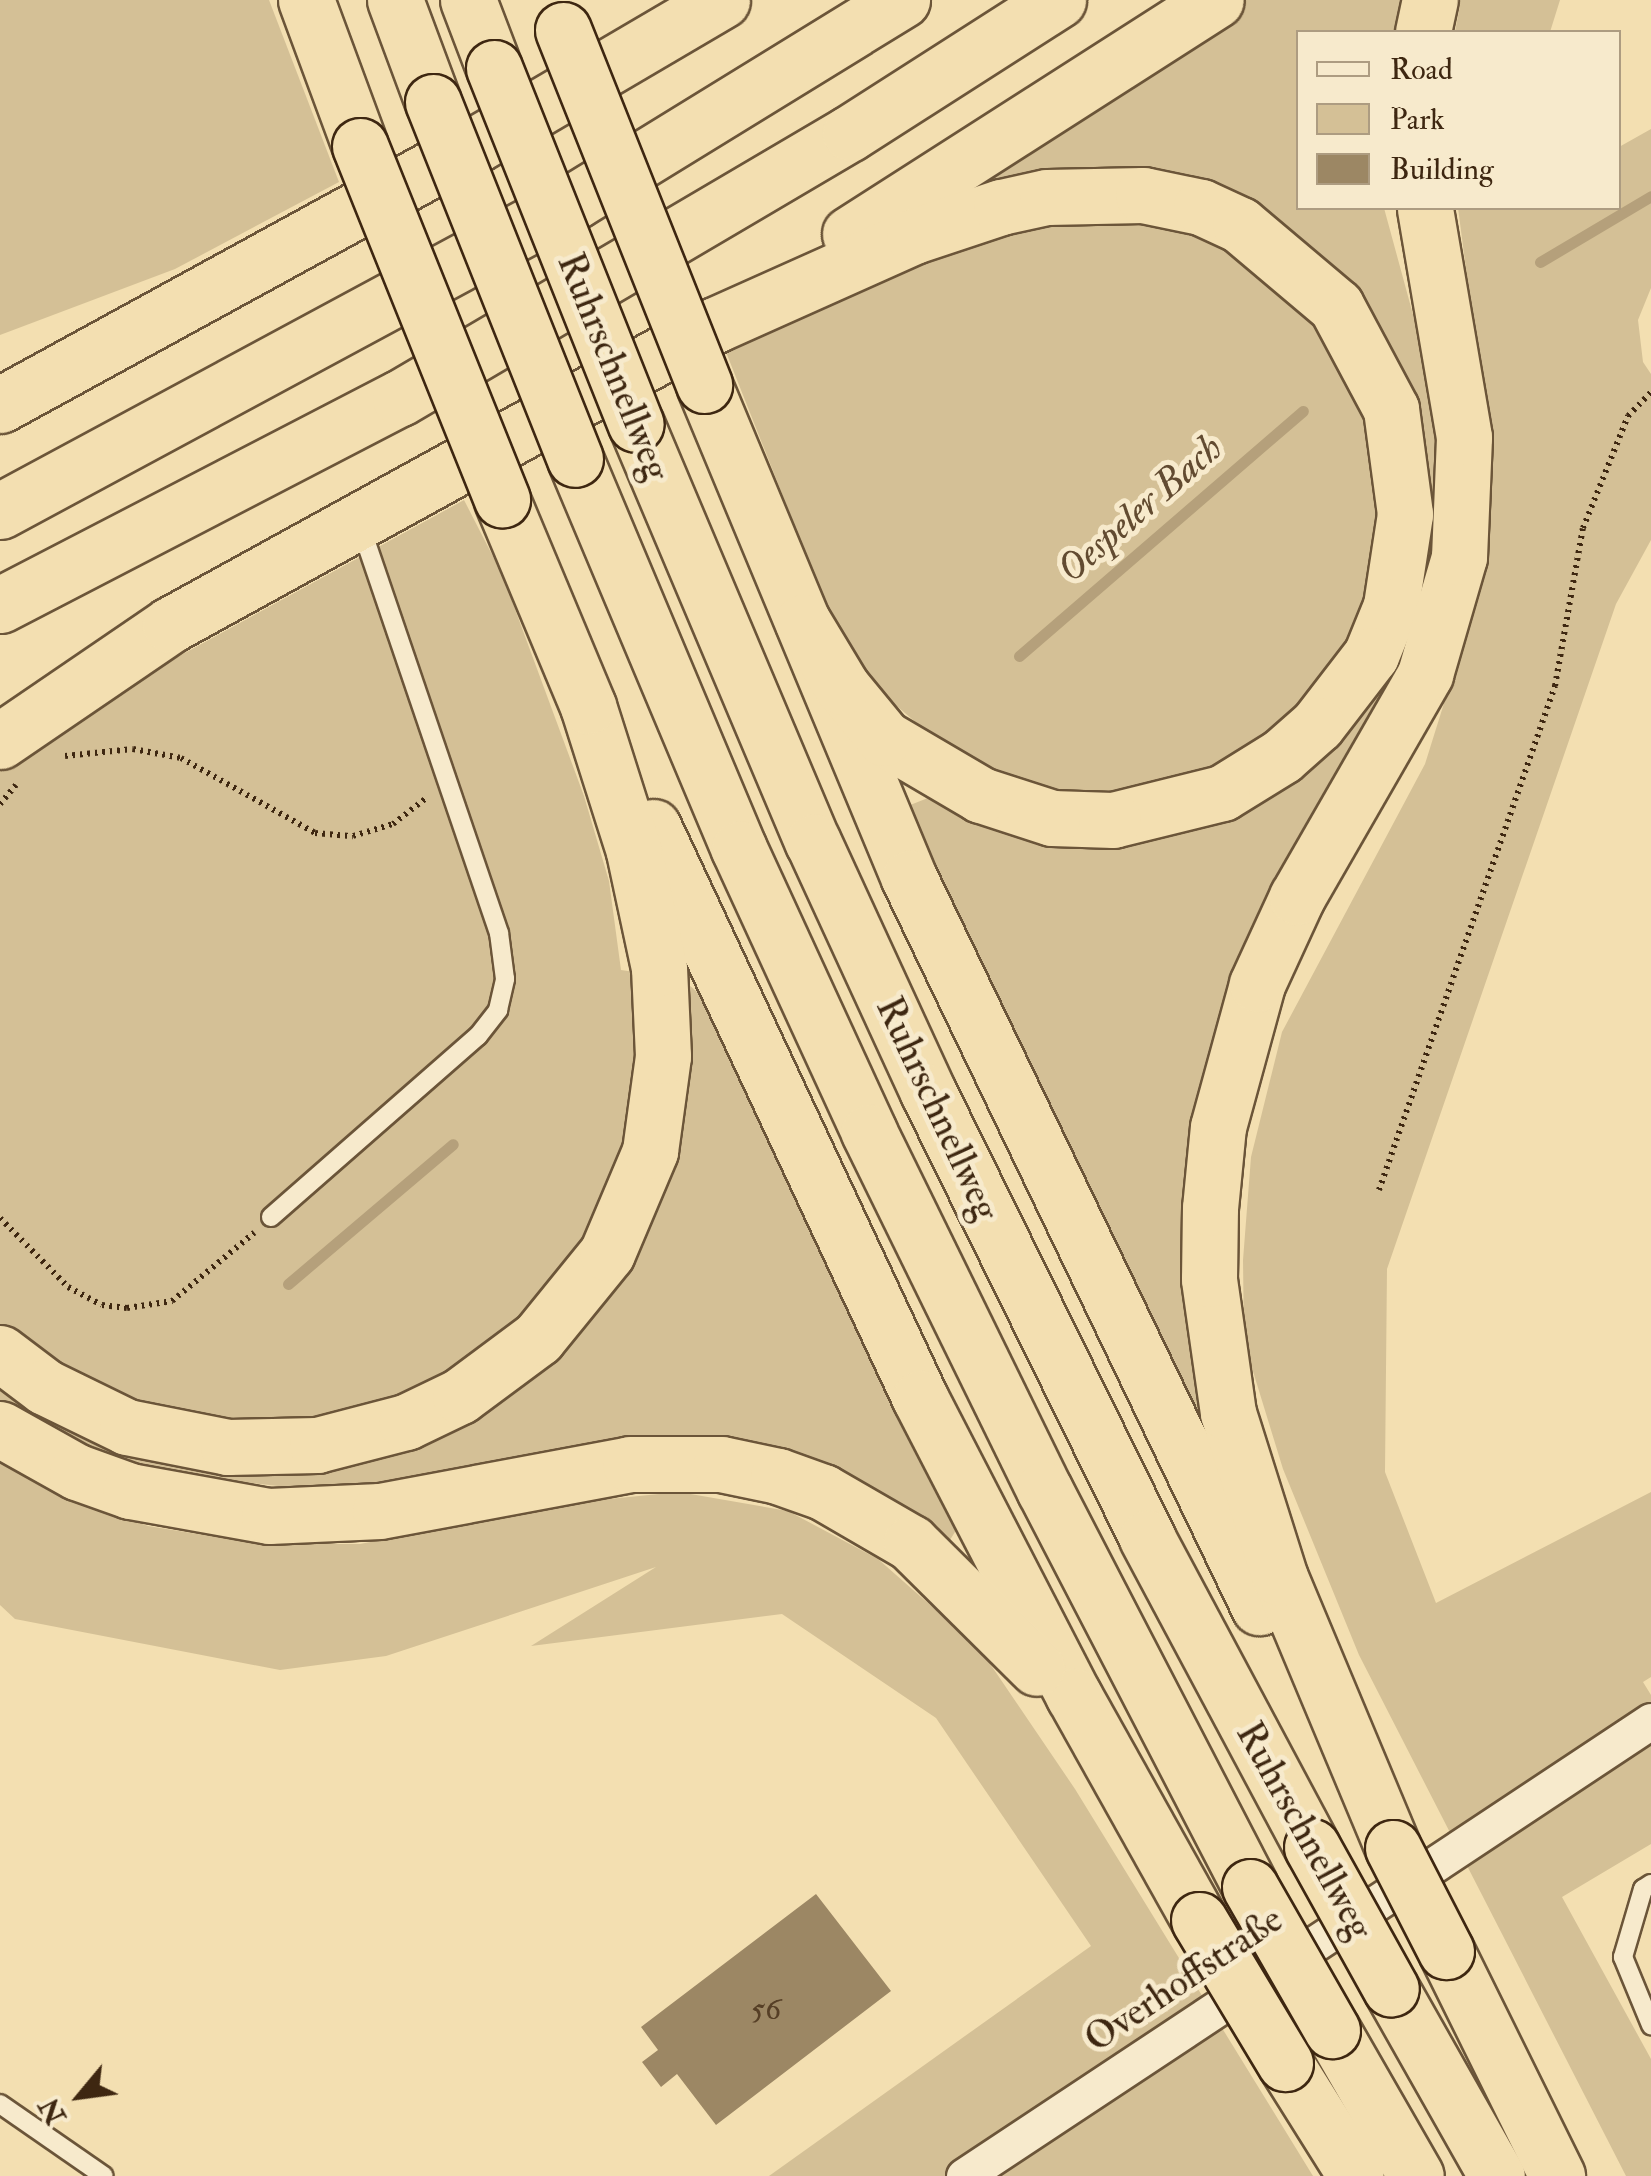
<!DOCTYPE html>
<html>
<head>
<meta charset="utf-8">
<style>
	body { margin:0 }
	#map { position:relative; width:1651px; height:2176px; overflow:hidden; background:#f3dfb1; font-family:"IM FELL Double Pica",serif }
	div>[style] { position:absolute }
	.green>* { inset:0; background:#d4c096 }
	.stream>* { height:11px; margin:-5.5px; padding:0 5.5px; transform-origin:5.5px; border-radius:5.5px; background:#b5a07b }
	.building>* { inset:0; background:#9c8764 }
	.path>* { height:6px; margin-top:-3px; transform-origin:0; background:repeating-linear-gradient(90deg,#3e2711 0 2.5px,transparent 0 7.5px) }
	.roads { filter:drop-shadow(2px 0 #6b5539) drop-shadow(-2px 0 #6b5539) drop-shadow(0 2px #6b5539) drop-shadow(0 -2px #6b5539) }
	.service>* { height:18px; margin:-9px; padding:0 9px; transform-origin:9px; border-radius:9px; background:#f7eacc }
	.minor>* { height:35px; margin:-17.5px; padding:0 17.5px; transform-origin:17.5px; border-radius:17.5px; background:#f7eacc }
	.motorway>* { height:55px; margin:-27.5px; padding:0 27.5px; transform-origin:27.5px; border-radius:27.5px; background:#f3dfb1 }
	.bridges { filter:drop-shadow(2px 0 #3e2711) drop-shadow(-2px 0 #3e2711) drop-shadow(0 2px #3e2711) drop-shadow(0 -2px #3e2711) }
	.motorway-bridge>* { height:55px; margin:-27.5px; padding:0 27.5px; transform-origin:27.5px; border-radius:27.5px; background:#f3dfb1 }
	span { translate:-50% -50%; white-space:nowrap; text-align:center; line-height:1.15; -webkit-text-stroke:10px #f7eacc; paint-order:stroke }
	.number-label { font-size:32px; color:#563f26 }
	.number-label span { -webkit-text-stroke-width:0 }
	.street-label { font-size:38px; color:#3e2711 }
	.water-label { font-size:40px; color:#624b31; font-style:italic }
	.legend { position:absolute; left:1296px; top:30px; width:325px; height:180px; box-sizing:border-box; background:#f7eacc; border:2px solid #ad9c81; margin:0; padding:12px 18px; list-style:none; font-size:30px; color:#3e2711 }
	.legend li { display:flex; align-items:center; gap:20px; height:50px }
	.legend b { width:50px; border:2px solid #ad9c81 }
	.north { position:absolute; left:30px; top:2046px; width:100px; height:100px; -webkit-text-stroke:8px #f7eacc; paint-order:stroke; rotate:241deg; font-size:28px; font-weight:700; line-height:40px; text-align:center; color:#3e2711 }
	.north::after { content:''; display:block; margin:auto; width:35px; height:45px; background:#3e2711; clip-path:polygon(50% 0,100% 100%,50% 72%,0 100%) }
</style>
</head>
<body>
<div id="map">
	<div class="green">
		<i style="clip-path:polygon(0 0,269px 0,339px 182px,175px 269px,0 335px)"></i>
		<i style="clip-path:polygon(1245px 0,1403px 0,1395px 32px,1298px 32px,1298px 208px,1384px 208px,1430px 377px,1442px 458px,1437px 532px,1416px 628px,1237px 998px,1204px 1449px,895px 811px,938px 794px,941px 744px,862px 676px,830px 615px,724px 347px)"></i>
		<i style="clip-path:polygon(1461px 0,1560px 0,1550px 32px,1455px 32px)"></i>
		<i style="clip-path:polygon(1651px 129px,1651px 288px,1638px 320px,1643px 362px,1651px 374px,1651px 540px,1616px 604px,1387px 1269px,1385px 1472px,1436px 1603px,1651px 1492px,1651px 1677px,1643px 1682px,1651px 1695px,1651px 1844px,1562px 1897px,1651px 2059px,1651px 2176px,1626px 2176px,1359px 1655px,1283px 1469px,1244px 1342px,1243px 1260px,1251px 1157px,1282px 1032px,1425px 764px,1486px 569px,1491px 459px,1458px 208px,1618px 208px,1619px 147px)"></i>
		<i style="clip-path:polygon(464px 500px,502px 574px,584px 796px,609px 881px,621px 970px,682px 979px,725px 1016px,963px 1519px,945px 1548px,576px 1448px,376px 1485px,304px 1489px,167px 1473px,116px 1460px,0 1401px,0 770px,49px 730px,121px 688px)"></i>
		<i style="clip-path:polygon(0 1462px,49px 1491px,148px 1526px,259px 1544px,360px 1544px,579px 1502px,679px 1492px,788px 1511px,878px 1559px,980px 1649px,1075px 1789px,1313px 2176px,769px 2176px,1091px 1946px,936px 1718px,782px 1614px,531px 1646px,656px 1567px,386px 1656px,280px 1670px,15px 1619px,0 1605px)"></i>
	</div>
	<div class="stream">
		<i style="left:1540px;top:262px;width:129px;rotate:-30.7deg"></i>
		<i style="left:1019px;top:656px;width:375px;rotate:-40.8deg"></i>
		<i style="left:288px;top:1284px;width:216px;rotate:-40.3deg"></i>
	</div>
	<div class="building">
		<i style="clip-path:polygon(816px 1894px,891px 1991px,716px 2125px,677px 2074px,661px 2087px,642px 2062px,658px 2050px,641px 2027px)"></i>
	</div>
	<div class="path">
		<i style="left:65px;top:756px;width:68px;rotate:-5.9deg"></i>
		<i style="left:133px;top:749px;width:49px;rotate:10.6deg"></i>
		<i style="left:181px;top:758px;width:154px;rotate:29.2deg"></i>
		<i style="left:315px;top:833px;width:38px;rotate:5deg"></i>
		<i style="left:353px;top:836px;width:42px;rotate:-16.7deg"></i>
		<i style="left:393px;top:824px;width:41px;rotate:-38deg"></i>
		<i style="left:0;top:804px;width:25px;rotate:-50deg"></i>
		<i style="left:1379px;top:1190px;width:534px;rotate:-70.75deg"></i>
		<i style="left:1555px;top:686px;width:160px;rotate:-80deg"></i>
		<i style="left:1583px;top:528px;width:121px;rotate:-68.1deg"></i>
		<i style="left:1628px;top:416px;width:33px;rotate:-46deg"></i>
		<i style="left:0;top:1218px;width:97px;rotate:45.4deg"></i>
		<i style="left:68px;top:1287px;width:38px;rotate:28deg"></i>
		<i style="left:102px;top:1305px;width:25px;rotate:7deg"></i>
		<i style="left:127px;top:1308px;width:46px;rotate:-8.8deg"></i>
		<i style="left:172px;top:1301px;width:107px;rotate:-39.7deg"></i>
	</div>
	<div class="roads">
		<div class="service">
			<i style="left:271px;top:1217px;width:275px;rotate:-41.2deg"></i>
			<i style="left:478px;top:1036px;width:33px;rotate:-52deg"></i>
			<i style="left:498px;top:1010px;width:32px;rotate:-77deg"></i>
			<i style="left:505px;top:979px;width:46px;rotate:-97.4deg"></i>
			<i style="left:499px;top:933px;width:428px;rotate:-108.8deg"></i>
			<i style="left:1651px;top:1884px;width:9px;rotate:148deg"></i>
			<i style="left:1643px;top:1889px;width:71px;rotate:106.4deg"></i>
			<i style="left:1623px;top:1957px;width:74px;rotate:67.6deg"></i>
			<i style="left:0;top:2104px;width:126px;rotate:34.7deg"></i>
		</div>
		<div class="minor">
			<i style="left:964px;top:2176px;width:824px;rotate:-33.52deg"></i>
		</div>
		<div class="motorway">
			<i style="left:306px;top:0;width:156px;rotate:69.7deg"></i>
			<i style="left:395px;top:0;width:109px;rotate:69.6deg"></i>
			<i style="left:468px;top:0;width:73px;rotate:69.1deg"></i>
			<i style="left:1423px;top:32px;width:33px;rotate:-78deg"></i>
			<i style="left:850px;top:234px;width:434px;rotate:-32.6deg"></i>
			<i style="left:704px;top:385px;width:534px;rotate:67.42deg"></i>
			<i style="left:909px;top:878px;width:809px;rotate:64.35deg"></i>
			<i style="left:0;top:405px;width:544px;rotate:-28.69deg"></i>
			<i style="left:477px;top:144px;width:284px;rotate:-30.4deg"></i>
			<i style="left:636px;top:424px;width:454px;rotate:67.1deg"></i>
			<i style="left:813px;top:842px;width:275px;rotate:65.3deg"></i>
			<i style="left:928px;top:1092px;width:497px;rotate:63.8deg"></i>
			<i style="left:1147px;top:1538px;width:350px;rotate:61.9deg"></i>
			<i style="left:575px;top:459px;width:423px;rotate:67.2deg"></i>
			<i style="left:739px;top:849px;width:311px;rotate:65.3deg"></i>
			<i style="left:869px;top:1132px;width:398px;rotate:63.9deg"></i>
			<i style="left:1044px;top:1489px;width:448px;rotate:62.6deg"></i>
			<i style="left:0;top:511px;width:653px;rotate:-28.33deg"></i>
			<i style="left:575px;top:201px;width:384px;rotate:-31.6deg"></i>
			<i style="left:0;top:605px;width:450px;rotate:-27.4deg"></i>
			<i style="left:400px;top:398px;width:522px;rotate:-30.49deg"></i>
			<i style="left:850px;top:133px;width:247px;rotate:-32.6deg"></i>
			<i style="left:0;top:741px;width:206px;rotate:-34.3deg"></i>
			<i style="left:170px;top:625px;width:622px;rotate:-28.83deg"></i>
			<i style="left:715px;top:325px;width:218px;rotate:-24.1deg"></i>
			<i style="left:914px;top:236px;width:92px;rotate:-18.4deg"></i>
			<i style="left:1001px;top:207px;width:47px;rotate:-12.3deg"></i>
			<i style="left:1047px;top:197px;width:96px;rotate:-1.2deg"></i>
			<i style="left:1143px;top:195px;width:59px;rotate:11.7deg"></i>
			<i style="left:1201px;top:207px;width:43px;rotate:24.8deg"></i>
			<i style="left:1240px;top:225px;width:126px;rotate:40.2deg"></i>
			<i style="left:1336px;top:306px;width:117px;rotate:61.9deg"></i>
			<i style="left:1391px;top:409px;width:106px;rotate:82.4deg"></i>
			<i style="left:1405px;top:514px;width:93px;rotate:98.7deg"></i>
			<i style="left:1391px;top:606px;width:53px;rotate:112.2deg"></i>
			<i style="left:1371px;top:655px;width:88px;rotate:127.6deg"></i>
			<i style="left:1317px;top:725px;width:47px;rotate:138.5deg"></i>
			<i style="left:1282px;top:756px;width:70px;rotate:148.3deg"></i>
			<i style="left:1222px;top:793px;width:112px;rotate:166.1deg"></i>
			<i style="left:1113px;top:820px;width:61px;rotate:-178.1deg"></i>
			<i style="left:1052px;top:818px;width:75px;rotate:-162.1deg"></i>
			<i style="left:981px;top:795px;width:113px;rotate:-149.6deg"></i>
			<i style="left:884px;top:738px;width:66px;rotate:-129.5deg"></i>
			<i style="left:842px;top:687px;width:76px;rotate:-121deg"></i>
			<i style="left:653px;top:827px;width:630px;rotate:64.94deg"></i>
			<i style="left:920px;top:1398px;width:335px;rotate:62.7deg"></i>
			<i style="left:1074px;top:1696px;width:257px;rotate:60.8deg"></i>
			<i style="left:0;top:1353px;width:56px;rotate:37.1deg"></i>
			<i style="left:45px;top:1387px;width:91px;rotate:26deg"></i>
			<i style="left:127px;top:1427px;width:103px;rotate:11.2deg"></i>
			<i style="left:228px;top:1447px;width:89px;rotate:-1.3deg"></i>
			<i style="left:317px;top:1445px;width:92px;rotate:-14.5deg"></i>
			<i style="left:406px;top:1422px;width:60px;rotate:-25.7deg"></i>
			<i style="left:460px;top:1396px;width:97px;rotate:-36.6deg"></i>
			<i style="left:538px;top:1338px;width:109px;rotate:-50.9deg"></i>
			<i style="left:607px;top:1253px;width:111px;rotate:-67.1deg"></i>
			<i style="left:650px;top:1151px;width:96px;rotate:-82.2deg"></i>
			<i style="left:663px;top:1056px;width:88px;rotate:-92.6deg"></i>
			<i style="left:659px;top:968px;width:120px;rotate:-102.1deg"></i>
			<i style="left:634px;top:851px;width:152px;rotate:-107.6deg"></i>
			<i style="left:588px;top:706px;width:223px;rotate:-112.7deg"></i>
			<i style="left:0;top:1429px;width:88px;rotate:29.2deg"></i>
			<i style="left:77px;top:1472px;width:56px;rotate:19.7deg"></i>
			<i style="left:130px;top:1491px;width:141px;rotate:10.2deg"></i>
			<i style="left:269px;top:1516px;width:111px;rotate:-2.6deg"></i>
			<i style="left:380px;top:1511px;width:254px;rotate:-10.6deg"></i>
			<i style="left:630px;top:1464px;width:91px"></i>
			<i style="left:721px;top:1464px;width:58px;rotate:11.9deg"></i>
			<i style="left:778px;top:1476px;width:48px;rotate:19.6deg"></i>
			<i style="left:823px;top:1492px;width:102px;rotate:30.1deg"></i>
			<i style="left:911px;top:1543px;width:177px;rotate:44.8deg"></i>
			<i style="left:1393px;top:1848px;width:293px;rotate:-112.7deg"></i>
			<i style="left:1280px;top:1578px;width:173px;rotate:-107.5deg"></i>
			<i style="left:1228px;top:1413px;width:135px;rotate:-98.1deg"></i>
			<i style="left:1209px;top:1279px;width:71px;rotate:-89.2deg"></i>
			<i style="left:1210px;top:1208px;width:81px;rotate:-84.4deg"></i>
			<i style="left:1218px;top:1127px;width:148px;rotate:-74.7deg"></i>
			<i style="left:1257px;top:984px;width:96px;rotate:-65.3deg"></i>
			<i style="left:1297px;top:897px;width:257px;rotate:-60.1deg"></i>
			<i style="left:1425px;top:674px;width:122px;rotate:-73.8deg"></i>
			<i style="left:1459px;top:557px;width:120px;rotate:-87.6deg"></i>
			<i style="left:1464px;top:437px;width:232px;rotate:-99.7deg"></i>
			<i style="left:1446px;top:1951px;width:251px;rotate:63.7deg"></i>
			<i style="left:1391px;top:1989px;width:215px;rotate:60.5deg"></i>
			<i style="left:1332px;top:2030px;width:168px;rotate:60.1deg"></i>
			<i style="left:1285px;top:2063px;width:133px;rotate:57.9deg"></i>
		</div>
	</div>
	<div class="bridges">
		<div class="motorway-bridge">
			<i style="left:563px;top:30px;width:382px;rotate:68.3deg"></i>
			<i style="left:494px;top:68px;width:383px;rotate:68.3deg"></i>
			<i style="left:433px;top:102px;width:384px;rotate:68.3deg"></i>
			<i style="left:360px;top:146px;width:381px;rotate:68.1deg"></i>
			<i style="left:1312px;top:1847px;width:162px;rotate:60.9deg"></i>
			<i style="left:1393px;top:1848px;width:116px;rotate:62.8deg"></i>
			<i style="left:1250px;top:1887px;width:165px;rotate:60.2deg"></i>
			<i style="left:1199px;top:1920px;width:167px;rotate:59deg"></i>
		</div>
	</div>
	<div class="number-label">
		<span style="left:766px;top:2009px">56</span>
	</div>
	<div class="street-label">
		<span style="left:613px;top:367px;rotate:68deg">Ruhrschnellweg</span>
		<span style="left:937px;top:1109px;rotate:65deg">Ruhrschnellweg</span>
		<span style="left:1304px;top:1831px;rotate:61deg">Ruhrschnellweg</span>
		<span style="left:1184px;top:1980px;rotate:-34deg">Overhoffstraße</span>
	</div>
	<div class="water-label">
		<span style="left:1140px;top:509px;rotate:-41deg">Oespeler Bach</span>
	</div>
	<ul class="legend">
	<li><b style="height:12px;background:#f7eacc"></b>Road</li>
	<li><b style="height:28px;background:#d4c096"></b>Park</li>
	<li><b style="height:28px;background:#9c8764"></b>Building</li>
	</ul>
	<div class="north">N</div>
</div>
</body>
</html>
